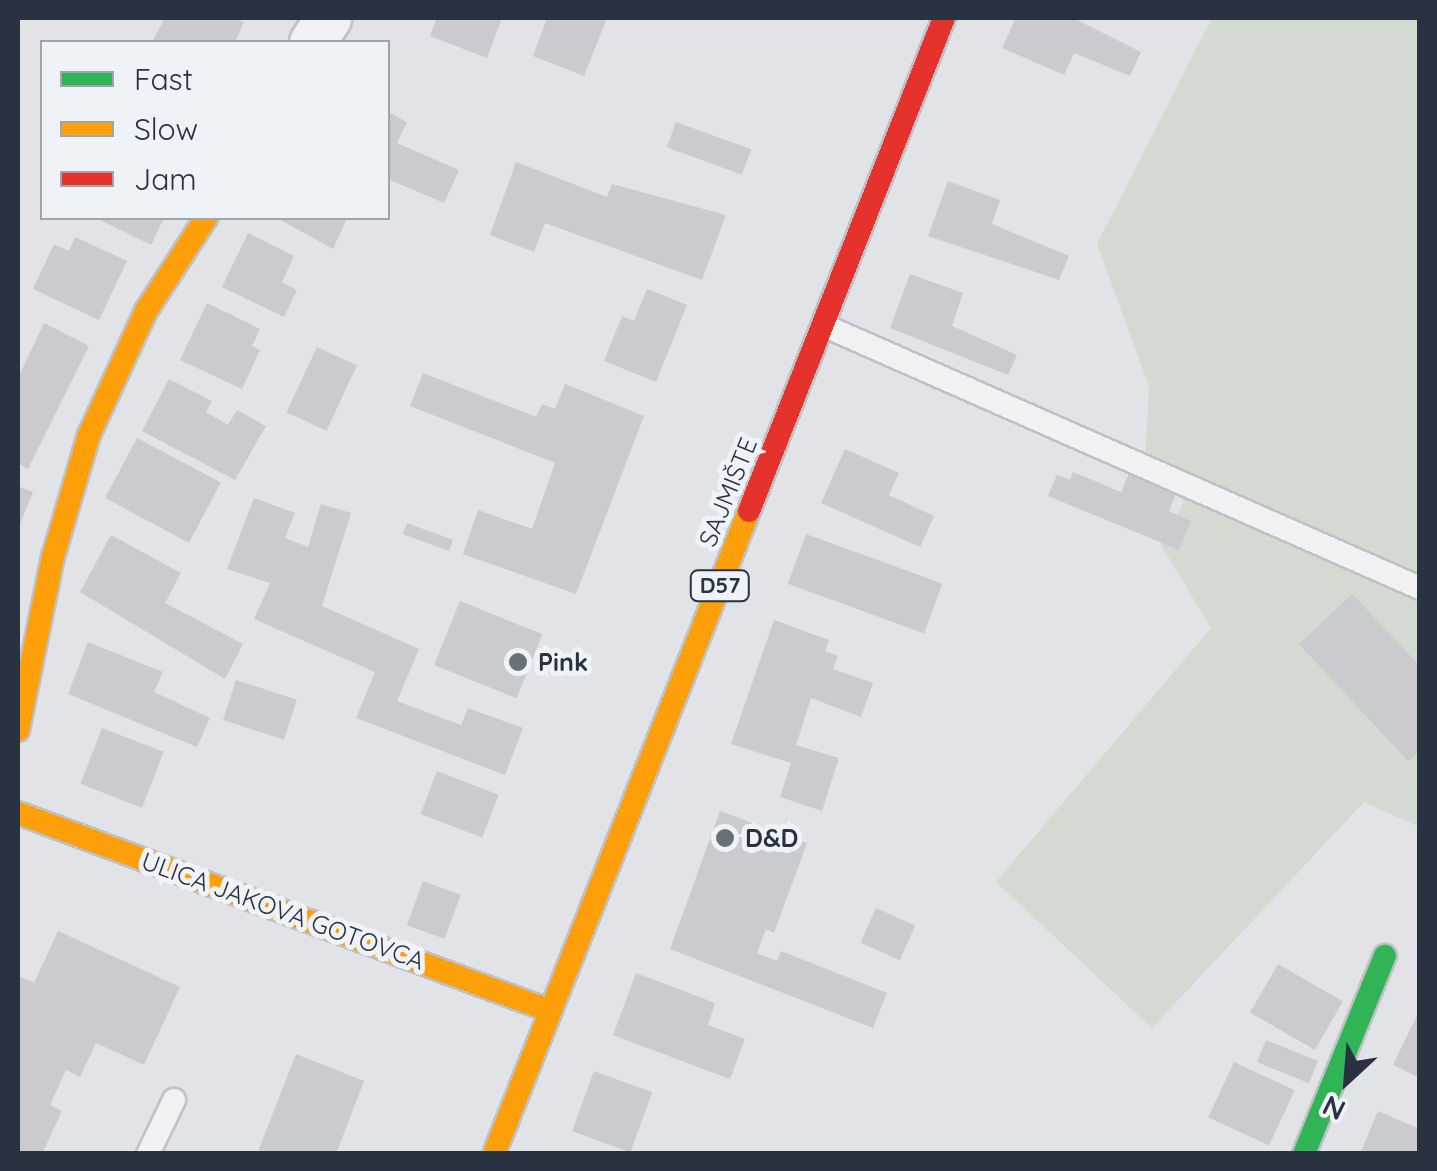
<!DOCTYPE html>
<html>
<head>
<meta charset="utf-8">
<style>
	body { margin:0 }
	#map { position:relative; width:1437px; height:1171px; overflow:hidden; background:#e1e3e6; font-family:Quicksand,sans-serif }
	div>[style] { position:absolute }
	.green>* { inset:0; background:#d2dad1 }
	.building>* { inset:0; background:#c9cbce; transform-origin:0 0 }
	.roads { filter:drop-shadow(2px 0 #bfc1c4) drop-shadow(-2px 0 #bfc1c4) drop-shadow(0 2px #bfc1c4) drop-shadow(0 -2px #bfc1c4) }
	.lane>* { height:22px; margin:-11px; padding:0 11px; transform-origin:11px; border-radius:11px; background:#f1f1f3 }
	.street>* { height:45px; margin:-22.5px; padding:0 22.5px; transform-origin:22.5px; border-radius:22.5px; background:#f1f1f3 }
	.fast>* { height:22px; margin:-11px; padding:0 11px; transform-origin:11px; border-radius:11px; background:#30b455 }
	.slow>* { height:22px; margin:-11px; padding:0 11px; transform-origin:11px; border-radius:11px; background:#ff9f0a }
	.jam>* { height:22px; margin:-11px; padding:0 11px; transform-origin:11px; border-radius:11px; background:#e5322d }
	.dots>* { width:28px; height:28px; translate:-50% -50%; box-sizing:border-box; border:5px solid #eff2f6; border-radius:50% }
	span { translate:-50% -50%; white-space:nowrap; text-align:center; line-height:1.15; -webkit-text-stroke:10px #eff2f6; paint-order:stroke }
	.shield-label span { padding:2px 8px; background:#eff2f6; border:2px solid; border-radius:8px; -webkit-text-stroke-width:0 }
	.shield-label { font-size:22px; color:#283240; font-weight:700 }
	.street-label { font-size:25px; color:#283240 }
	.poi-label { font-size:25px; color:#283240; font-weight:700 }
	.left { translate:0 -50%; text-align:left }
	.frame { position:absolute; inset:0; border:20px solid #283240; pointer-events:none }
	.legend { position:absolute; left:40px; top:40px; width:350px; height:180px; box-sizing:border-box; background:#eff2f6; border:2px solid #9fa5ad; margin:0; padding:12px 18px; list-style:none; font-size:30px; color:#283240 }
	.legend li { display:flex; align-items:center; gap:20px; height:50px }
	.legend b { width:50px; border:2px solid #9fa5ad }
	.north { position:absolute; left:1297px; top:1031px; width:100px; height:100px; -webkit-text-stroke:8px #eff2f6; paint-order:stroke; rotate:206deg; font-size:28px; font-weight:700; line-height:40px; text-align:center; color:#283240 }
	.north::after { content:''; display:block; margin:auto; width:35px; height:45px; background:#283240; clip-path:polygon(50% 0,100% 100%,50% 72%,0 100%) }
</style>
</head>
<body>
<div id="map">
	<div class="green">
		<i style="clip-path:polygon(1212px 18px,1419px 18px,1419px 827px,1364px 802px,1152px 1028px,996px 882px,1211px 628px,1161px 545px,1184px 502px,1145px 466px,1149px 386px,1097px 244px)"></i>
	</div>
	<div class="building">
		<i style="clip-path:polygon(165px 18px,234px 18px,244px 22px,235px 42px,152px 42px)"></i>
		<i style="clip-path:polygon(437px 18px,502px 18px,487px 58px,430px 36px)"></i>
		<i style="clip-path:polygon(547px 18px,607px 18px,584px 76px,533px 56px)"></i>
		<i style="clip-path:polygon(1016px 18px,1073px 18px,1141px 52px,1130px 76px,1074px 53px,1064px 75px,1002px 48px)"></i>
		<i style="clip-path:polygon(388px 112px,407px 122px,397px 143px,459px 170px,444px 203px,388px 179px)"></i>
		<i style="left:676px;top:122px;width:80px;height:27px;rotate:20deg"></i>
		<i style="clip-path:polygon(516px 162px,607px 197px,612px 184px,726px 215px,702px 280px,545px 223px,534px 252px,490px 235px)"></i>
		<i style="clip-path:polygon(948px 181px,1000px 200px,992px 224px,1069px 256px,1059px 280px,928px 236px)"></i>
		<i style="clip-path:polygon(96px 218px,164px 218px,151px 245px)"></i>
		<i style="clip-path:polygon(277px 218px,347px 218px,333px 249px)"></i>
		<i style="clip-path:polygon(248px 233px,294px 256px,282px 282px,297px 290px,284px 317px,222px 287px)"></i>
		<i style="clip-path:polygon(75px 237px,127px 261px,99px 320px,33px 289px,54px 244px,69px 251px)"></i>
		<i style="clip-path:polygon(910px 274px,963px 293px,952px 326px,1017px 355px,1008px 375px,890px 328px)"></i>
		<i style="clip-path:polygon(647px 289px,687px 305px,656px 382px,604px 361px,622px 316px,634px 321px)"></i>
		<i style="clip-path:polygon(207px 303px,260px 329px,252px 346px,260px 350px,242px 389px,180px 360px)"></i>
		<i style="clip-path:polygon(44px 323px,89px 346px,28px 469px,18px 463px,18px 378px)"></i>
		<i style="left:317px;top:347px;width:44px;height:72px;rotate:25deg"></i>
		<i style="clip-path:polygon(423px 373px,536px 417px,542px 404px,555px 409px,565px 384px,644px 416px,576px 594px,463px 554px,478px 510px,532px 529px,555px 463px,410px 406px)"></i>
		<i style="clip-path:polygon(169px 379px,212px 401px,206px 412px,228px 425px,237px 410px,266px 426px,235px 480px,142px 431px)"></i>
		<i style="left:137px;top:438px;width:95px;height:68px;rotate:28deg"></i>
		<i style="clip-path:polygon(845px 449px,899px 473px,889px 495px,934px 516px,920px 547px,821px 503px)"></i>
		<i style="clip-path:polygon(1130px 471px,1177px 491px,1169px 511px,1191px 521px,1179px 550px,1048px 496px,1057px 475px,1070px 480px,1073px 472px,1121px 492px)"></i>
		<i style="clip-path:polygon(18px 486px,33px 492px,18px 529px)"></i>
		<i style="clip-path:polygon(254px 498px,295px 513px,285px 538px,308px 547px,321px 504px,351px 513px,322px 606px,419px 649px,397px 701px,461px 725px,468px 708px,523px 728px,505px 775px,356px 718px,375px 672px,254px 619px,270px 583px,227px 569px)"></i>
		<i style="left:407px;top:523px;width:49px;height:12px;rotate:20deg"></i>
		<i style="left:806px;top:534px;width:145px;height:53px;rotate:20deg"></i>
		<i style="clip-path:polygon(111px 535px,181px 573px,165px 603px,243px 644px,225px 679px,80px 592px)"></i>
		<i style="clip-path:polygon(1352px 594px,1420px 666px,1420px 751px,1408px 761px,1299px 644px)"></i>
		<i style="left:460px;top:601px;width:89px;height:69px;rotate:22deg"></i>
		<i style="clip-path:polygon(774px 620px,829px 640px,825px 651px,838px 656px,833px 669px,873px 683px,861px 717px,811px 698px,796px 745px,839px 758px,822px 811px,780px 797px,791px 763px,731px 744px)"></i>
		<i style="clip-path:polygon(88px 642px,163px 672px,154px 692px,210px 718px,197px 747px,68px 694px)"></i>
		<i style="left:236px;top:680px;width:64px;height:42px;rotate:18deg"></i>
		<i style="left:102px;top:728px;width:66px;height:60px;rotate:21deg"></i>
		<i style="left:437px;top:771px;width:66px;height:46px;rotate:21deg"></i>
		<i style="clip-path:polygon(720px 811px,807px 843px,774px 933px,766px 929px,757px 953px,777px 961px,781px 951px,887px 993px,873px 1028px,670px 949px)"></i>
		<i style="left:423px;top:881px;width:40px;height:47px;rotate:20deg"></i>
		<i style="left:876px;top:908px;width:43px;height:38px;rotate:24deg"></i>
		<i style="clip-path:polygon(58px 931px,180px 987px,144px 1065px,96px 1043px,80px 1077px,66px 1070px,50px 1105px,62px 1111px,42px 1154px,18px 1154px,18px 976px,34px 983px)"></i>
		<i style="left:1278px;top:964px;width:75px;height:56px;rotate:30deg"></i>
		<i style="clip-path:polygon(636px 973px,715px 1003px,708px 1025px,745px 1039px,730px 1079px,613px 1035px)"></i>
		<i style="clip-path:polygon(1420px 1009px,1420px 1078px,1393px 1065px)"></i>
		<i style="left:1266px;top:1040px;width:56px;height:24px;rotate:22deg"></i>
		<i style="clip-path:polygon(296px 1054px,364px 1081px,336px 1154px,257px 1154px)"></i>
		<i style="left:1234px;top:1062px;width:67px;height:61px;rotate:25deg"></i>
		<i style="left:594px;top:1071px;width:62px;height:64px;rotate:20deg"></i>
		<i style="clip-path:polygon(1378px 1111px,1420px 1129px,1420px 1154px,1360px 1154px)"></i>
	</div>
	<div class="roads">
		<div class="lane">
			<i style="left:825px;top:326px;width:650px;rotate:23.77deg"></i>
			<i style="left:148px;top:1154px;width:60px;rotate:-64.3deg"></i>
		</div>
		<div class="street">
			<i style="left:312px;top:42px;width:29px;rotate:-56deg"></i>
		</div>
		<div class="fast">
			<i style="left:1304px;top:1154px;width:214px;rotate:-67.8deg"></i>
		</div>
		<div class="slow">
			<i style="left:18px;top:730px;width:177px;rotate:-78.6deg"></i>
			<i style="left:53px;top:557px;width:127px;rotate:-73.6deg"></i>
			<i style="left:89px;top:435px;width:136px;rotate:-65.3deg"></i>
			<i style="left:146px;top:311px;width:111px;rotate:-57.2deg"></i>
			<i style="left:18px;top:813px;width:565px;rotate:20.39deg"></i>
			<i style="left:494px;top:1154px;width:692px;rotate:-68.37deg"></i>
		</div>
		<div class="jam">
			<i style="left:749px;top:511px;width:530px;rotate:-68.42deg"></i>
		</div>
	</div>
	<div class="dots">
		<i style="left:518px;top:662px;background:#69707a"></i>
		<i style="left:725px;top:838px;background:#69707a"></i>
	</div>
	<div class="shield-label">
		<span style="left:720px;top:586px">D57</span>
	</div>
	<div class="street-label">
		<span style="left:728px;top:492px;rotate:-68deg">SAJMIŠTE</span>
		<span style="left:283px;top:911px;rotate:20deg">ULICA JAKOVA GOTOVCA</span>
	</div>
	<div class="poi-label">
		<span class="left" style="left:538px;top:662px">Pink</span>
		<span class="left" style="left:745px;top:838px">D&amp;D</span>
	</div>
	<div class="frame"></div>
	<ul class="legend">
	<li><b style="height:12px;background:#30b455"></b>Fast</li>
	<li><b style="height:12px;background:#ff9f0a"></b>Slow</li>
	<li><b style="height:12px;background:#e5322d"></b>Jam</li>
	</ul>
	<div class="north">N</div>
</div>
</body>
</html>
